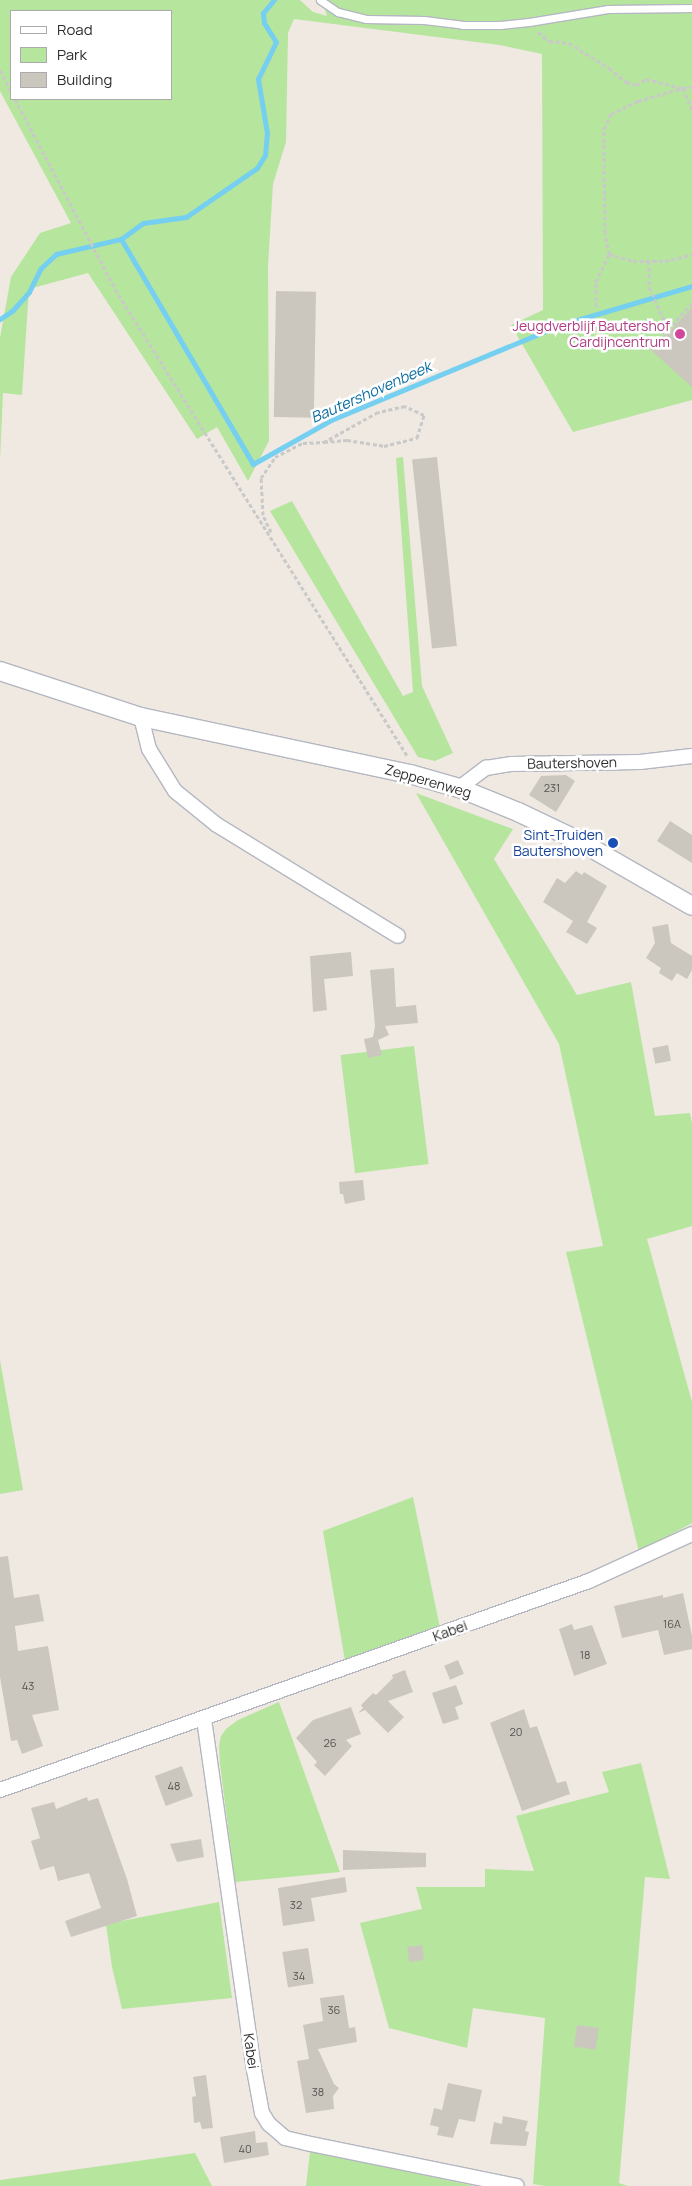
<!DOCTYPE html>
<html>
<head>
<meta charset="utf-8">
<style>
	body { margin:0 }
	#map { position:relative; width:692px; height:2186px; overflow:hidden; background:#efe9e1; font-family:Manrope,sans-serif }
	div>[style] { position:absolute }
	.green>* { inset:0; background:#b6e59e; transform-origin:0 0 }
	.stream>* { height:5px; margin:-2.5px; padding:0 2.5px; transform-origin:2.5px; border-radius:2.5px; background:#75cff0 }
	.building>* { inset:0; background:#cbc7bf; transform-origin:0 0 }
	.path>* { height:3px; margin-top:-1.5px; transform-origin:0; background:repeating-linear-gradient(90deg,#c9c9c9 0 4px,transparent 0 6.5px) }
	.roads { filter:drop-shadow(1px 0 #b4b7c1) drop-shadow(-1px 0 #b4b7c1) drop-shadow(0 1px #b4b7c1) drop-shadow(0 -1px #b4b7c1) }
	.service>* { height:7px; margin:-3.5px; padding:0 3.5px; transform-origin:3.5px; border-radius:3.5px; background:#fff }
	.minor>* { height:14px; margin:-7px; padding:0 7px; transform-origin:7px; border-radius:7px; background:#fff }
	.tertiary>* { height:18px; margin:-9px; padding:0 9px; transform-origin:9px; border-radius:9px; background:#fff }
	.dots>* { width:14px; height:14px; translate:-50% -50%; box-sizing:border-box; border:2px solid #fff; border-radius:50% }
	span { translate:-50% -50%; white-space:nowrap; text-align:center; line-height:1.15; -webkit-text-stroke:5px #fff; paint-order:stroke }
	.number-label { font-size:11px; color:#555452 }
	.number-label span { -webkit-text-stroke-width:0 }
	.hotel-label { font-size:14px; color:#b23c85 }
	.right { translate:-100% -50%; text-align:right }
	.street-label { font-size:14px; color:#2e2e2e }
	.transit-label { font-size:14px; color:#164399 }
	.water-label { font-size:15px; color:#0d6fa3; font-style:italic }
	.legend { position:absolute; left:10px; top:10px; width:162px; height:90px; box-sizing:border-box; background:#fff; border:1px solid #ababab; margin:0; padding:6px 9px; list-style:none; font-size:15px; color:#2e2e2e }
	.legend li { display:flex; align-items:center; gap:10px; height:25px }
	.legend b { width:25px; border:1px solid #ababab }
</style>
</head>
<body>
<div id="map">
	<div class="green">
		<i style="clip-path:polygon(evenodd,0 0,300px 0,313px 12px,327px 16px,322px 0,692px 0,692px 400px,573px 432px,511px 325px,543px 310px,542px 54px,500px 45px,294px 19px,288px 33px,286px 142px,273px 184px,268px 266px,269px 441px,248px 481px,217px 427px,197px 439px,88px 273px,29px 289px,22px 395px,3px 393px,0 460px,0 338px,11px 277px,40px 233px,71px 223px,0 91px,0 0,11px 11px,171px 11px,171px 99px,11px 99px,11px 11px)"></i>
		<i style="clip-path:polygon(403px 457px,422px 686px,453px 753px,435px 761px,418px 757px,270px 511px,292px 501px,403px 696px,413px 692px,396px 458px)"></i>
		<i style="clip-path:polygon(416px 793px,513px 829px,494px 859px,577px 995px,631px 982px,655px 1116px,690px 1113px,692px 1123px,692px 1226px,647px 1239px,692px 1402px,692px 1523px,639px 1552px,566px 1252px,603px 1246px,559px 1044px)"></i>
		<i style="left:414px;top:1046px;width:119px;height:74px;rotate:83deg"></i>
		<i style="clip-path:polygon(0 1360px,23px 1490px,0 1494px)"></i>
		<i style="clip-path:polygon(413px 1497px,440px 1628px,345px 1661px,323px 1531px)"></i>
		<i style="clip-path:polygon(279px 1702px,340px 1872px,235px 1882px,220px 1764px,219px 1746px,221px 1736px,226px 1729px,238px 1720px)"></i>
		<i style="clip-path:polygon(641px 1763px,670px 1879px,645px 1877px,619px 2183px,628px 2186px,545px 2186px,533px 2184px,545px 2018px,473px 2008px,467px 2048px,389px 2028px,360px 1923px,422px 1909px,416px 1887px,485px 1887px,485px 1869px,534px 1871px,516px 1816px,609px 1792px,602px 1772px)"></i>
		<i style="clip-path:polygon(219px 1902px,232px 1998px,122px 2009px,112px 1967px,106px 1924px)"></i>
		<i style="clip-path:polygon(310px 2151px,475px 2186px,306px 2186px)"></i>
		<i style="clip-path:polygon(195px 2153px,212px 2186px,0 2186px,0 2180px)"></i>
	</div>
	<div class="stream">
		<i style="left:121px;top:239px;width:261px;rotate:59.6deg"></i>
		<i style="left:253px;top:464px;width:90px;rotate:-29.4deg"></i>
		<i style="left:331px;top:420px;width:248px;rotate:-22.5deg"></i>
		<i style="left:560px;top:325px;width:138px;rotate:-16.5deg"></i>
		<i style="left:0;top:319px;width:14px;rotate:-34deg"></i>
		<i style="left:12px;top:311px;width:25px;rotate:-48deg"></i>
		<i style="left:29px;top:292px;width:25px;rotate:-64deg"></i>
		<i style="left:40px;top:269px;width:22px;rotate:-43deg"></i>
		<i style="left:56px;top:254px;width:67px;rotate:-13deg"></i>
		<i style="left:121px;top:239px;width:27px;rotate:-36deg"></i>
		<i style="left:143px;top:223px;width:43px;rotate:-7.9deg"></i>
		<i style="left:186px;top:217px;width:86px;rotate:-34.6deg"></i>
		<i style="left:257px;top:168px;width:15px;rotate:-58deg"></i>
		<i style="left:265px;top:155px;width:22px;rotate:-85deg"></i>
		<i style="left:267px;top:133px;width:55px;rotate:-99.5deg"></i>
		<i style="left:258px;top:79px;width:41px;rotate:-64.1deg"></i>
		<i style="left:276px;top:42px;width:22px;rotate:-122deg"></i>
		<i style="left:264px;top:23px;width:10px;rotate:-96deg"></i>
		<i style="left:263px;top:13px;width:17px;rotate:-50deg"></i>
	</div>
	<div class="building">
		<i style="left:276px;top:291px;width:40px;height:126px;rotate:1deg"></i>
		<i style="clip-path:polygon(692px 307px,692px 387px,652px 351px)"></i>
		<i style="left:437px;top:457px;width:190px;height:25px;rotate:84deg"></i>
		<i style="clip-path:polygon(566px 775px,575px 781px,556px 812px,529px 795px,541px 776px)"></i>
		<i style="clip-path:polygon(670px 821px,692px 835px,692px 863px,657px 841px)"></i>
		<i style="clip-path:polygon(576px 871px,582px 875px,584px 872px,607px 886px,587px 922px,597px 928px,587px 944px,566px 932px,573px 921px,543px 902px,557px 878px,565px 883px)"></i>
		<i style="clip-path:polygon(668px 924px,671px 943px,692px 956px,692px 970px,687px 979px,677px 973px,672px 981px,659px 973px,661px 968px,646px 958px,655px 943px,652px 927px)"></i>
		<i style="clip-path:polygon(351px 952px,353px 976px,324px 979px,327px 1010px,313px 1012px,310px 956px)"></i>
		<i style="clip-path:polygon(394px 968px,396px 1007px,416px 1005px,418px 1023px,385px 1026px,389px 1035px,378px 1040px,382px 1055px,368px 1058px,364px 1039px,373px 1037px,375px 1026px,370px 970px)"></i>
		<i style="left:668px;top:1045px;width:16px;height:16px;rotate:79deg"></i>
		<i style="clip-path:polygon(363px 1180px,365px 1200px,345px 1204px,343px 1194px,340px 1194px,339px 1182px)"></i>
		<i style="clip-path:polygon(8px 1556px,14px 1598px,39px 1594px,44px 1621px,15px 1626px,18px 1651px,48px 1646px,59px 1710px,32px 1715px,43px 1746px,22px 1754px,17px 1740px,11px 1741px,0 1677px,0 1557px)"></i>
		<i style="clip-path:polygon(683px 1593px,692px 1636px,692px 1649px,664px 1655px,658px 1630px,622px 1638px,614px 1606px,663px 1595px,663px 1598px)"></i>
		<i style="clip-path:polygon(572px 1624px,574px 1630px,592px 1625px,607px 1664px,574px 1676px,559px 1629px)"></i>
		<i style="left:458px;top:1660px;width:15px;height:15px;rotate:67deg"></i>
		<i style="clip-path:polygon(405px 1670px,413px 1692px,388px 1701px,404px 1717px,388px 1733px,365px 1710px,358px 1713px,363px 1708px,361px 1705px,373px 1693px,376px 1695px,393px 1678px,392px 1675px)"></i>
		<i style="clip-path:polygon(456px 1685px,463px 1704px,455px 1707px,459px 1719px,443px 1724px,432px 1693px)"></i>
		<i style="clip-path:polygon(351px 1707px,361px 1734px,346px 1740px,352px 1746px,325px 1776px,314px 1765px,317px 1762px,296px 1738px,313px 1720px)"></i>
		<i style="clip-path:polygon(524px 1709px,530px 1728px,537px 1726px,557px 1783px,566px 1781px,570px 1794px,522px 1811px,490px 1723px)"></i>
		<i style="left:182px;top:1766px;width:32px;height:29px;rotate:70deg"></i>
		<i style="clip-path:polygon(87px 1797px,88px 1801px,98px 1798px,127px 1879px,137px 1916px,71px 1937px,65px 1921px,101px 1908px,89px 1873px,58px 1881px,54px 1866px,40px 1870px,31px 1841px,40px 1838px,31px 1808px,54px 1802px,56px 1809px)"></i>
		<i style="clip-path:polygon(201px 1839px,204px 1857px,177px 1862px,170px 1844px)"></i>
		<i style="clip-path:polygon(343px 1850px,426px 1853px,426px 1867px,343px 1870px)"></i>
		<i style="clip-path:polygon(345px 1877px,347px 1892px,311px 1898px,315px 1921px,283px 1926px,278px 1888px)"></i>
		<i style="left:422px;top:1945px;width:15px;height:15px;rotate:82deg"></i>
		<i style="left:308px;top:1948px;width:36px;height:26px;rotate:81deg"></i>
		<i style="clip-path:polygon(344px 1995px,349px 2028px,355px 2027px,357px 2042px,318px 2049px,334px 2084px,339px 2088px,333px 2096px,334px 2109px,306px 2113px,297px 2061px,309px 2059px,303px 2025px,323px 2021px,320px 1998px)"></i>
		<i style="left:577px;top:2025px;width:22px;height:22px;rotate:8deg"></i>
		<i style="clip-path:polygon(206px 2075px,213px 2128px,202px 2129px,200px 2122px,194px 2123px,192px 2097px,196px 2096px,193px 2077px)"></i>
		<i style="clip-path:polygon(448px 2083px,482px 2090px,475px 2122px,459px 2119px,453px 2138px,437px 2135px,439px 2127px,430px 2125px,434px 2108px,442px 2110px)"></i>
		<i style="clip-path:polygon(503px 2116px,528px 2121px,525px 2131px,529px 2132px,526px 2146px,490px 2144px,494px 2122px,502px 2124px)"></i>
		<i style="clip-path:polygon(255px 2131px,256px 2143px,267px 2142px,269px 2155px,224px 2163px,220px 2137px)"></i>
	</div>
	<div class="path">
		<i style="left:538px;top:32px;width:14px;rotate:39deg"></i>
		<i style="left:549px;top:41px;width:20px;rotate:6deg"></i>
		<i style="left:569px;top:43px;width:47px;rotate:32deg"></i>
		<i style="left:609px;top:68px;width:22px;rotate:39deg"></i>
		<i style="left:626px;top:82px;width:10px;rotate:17deg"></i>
		<i style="left:636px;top:85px;width:12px;rotate:-31deg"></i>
		<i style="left:646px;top:79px;width:38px;rotate:14deg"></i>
		<i style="left:683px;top:88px;width:9px;rotate:-6deg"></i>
		<i style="left:0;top:70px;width:24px;rotate:62deg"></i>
		<i style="left:15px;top:99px;width:215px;rotate:62.2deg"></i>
		<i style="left:115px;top:289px;width:552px;rotate:57.95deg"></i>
		<i style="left:609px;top:254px;width:25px;rotate:16deg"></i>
		<i style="left:633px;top:261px;width:32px"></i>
		<i style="left:665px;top:261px;width:28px;rotate:-13deg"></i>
		<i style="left:649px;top:261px;width:26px;rotate:90deg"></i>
		<i style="left:649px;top:287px;width:32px;rotate:66deg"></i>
		<i style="left:662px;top:316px;width:14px;rotate:56deg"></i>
		<i style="left:596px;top:307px;width:25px;rotate:-90deg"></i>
		<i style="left:596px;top:282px;width:31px;rotate:-65deg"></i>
		<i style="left:609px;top:254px;width:21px;rotate:-101deg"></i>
		<i style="left:605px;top:233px;width:104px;rotate:-90.6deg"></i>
		<i style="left:604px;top:129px;width:17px;rotate:-65deg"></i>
		<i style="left:611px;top:114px;width:30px;rotate:-26deg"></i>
		<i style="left:638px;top:101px;width:47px;rotate:-16.1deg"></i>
		<i style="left:683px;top:88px;width:24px;rotate:68deg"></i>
		<i style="left:650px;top:349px;width:62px;rotate:-47.6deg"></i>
		<i style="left:271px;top:532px;width:19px;rotate:-115deg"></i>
		<i style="left:263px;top:515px;width:37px;rotate:-93deg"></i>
		<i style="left:261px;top:478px;width:25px;rotate:-56deg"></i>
		<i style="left:275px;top:457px;width:31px;rotate:-27deg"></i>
		<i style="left:303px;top:443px;width:21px;rotate:-3deg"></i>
		<i style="left:324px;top:442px;width:23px;rotate:-5deg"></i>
		<i style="left:347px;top:440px;width:37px;rotate:9deg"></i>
		<i style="left:384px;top:446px;width:34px;rotate:-14deg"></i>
		<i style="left:417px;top:438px;width:24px;rotate:-73deg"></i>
		<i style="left:424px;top:415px;width:21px;rotate:-155deg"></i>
		<i style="left:405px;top:406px;width:28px;rotate:167deg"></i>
		<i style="left:378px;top:412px;width:62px;rotate:150.9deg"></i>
	</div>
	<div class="roads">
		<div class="service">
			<i style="left:320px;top:0;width:22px;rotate:34deg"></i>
			<i style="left:338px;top:12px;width:29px;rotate:14deg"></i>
			<i style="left:366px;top:19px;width:58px;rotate:1deg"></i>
			<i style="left:424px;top:20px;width:38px;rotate:7deg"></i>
			<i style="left:462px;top:25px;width:38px"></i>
			<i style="left:500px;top:25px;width:29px;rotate:-6deg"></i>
			<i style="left:529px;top:22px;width:80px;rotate:-9.3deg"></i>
			<i style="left:608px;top:9px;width:84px;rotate:-0.7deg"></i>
		</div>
		<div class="minor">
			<i style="left:141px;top:717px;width:33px;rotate:76deg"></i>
			<i style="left:149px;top:749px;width:49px;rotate:58.2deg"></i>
			<i style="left:175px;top:791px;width:54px;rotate:39deg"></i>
			<i style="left:217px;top:825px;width:212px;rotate:31.5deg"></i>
			<i style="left:459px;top:788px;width:34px;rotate:-37deg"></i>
			<i style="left:486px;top:768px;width:26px;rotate:-9deg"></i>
			<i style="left:512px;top:764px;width:128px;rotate:-0.9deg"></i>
			<i style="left:640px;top:762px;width:52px;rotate:-6.6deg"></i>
			<i style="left:204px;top:1719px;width:355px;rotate:81.9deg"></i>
			<i style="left:254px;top:2070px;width:44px;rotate:79.5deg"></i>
			<i style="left:262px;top:2113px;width:13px;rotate:58deg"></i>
			<i style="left:269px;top:2124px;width:21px;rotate:41deg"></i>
			<i style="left:285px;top:2138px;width:22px;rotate:13deg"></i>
			<i style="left:306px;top:2143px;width:215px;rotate:11.5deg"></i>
			<i style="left:0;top:1790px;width:625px;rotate:-19.54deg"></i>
			<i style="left:589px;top:1581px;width:113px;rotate:-24.5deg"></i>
		</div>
		<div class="tertiary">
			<i style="left:0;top:671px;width:148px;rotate:18.1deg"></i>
			<i style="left:141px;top:717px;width:275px;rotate:12deg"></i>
			<i style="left:410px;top:774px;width:51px;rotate:15.9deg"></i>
			<i style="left:459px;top:788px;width:64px;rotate:22.1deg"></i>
			<i style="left:518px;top:812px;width:68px;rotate:25.4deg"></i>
			<i style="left:579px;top:841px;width:130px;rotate:29.9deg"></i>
		</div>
	</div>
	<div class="dots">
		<i style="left:680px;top:334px;background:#d1479c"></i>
		<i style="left:613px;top:843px;background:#1a4fb4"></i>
	</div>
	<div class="number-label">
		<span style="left:552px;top:788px">231</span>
		<span style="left:672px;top:1624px">16A</span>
		<span style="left:585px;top:1655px">18</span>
		<span style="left:28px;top:1686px">43</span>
		<span style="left:516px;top:1732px">20</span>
		<span style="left:330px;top:1743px">26</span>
		<span style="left:174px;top:1786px">48</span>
		<span style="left:296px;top:1905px">32</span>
		<span style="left:299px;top:1976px">34</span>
		<span style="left:334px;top:2010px">36</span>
		<span style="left:318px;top:2092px">38</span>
		<span style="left:245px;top:2149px">40</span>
	</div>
	<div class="hotel-label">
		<span class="right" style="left:670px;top:334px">Jeugdverblijf Bautershof<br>Cardijncentrum</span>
	</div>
	<div class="street-label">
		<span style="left:572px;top:763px;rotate:-1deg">Bautershoven</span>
		<span style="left:428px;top:781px;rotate:16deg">Zepperenweg</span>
		<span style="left:450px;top:1631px;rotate:-20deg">Kabei</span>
		<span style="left:251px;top:2051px;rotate:82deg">Kabei</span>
	</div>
	<div class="transit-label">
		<span class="right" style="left:603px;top:843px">Sint-Truiden<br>Bautershoven</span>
	</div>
	<div class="water-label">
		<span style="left:371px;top:392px;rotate:-24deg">Bautershovenbeek</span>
	</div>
	<ul class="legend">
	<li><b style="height:6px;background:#fff"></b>Road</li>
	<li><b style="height:14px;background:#b6e59e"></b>Park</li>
	<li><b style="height:14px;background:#cbc7bf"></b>Building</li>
	</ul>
</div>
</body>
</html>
